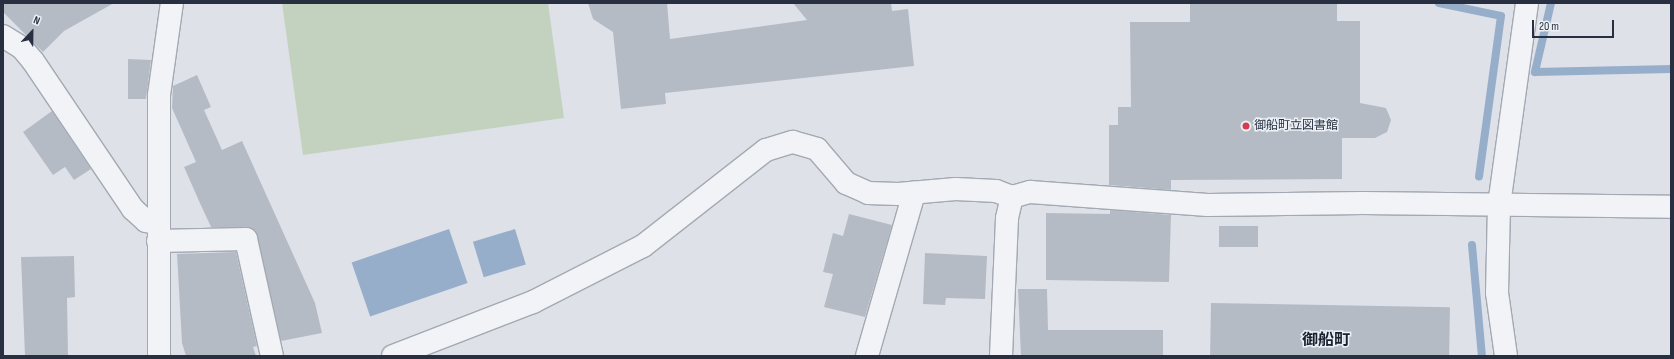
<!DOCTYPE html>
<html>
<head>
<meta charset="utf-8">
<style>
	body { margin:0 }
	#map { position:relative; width:1674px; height:359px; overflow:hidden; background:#dee2e8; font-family:"Sofia Sans Condensed","Noto Sans JP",sans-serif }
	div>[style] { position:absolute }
	.green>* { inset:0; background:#c3d2bf }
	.water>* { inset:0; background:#97aeca; transform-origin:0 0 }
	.stream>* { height:8px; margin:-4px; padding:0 4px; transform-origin:4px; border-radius:4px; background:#97aeca }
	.building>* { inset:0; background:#b5bbc5; transform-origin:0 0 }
	.roads { filter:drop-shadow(1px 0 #a3a9b2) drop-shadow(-1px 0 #a3a9b2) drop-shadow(0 1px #a3a9b2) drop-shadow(0 -1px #a3a9b2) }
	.minor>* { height:22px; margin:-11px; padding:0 11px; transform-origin:11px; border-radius:11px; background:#f1f3f6 }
	.dots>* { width:11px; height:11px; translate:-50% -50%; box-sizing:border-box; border:2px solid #edf1f6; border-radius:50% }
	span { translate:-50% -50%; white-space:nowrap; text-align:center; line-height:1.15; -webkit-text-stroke:3px #edf1f6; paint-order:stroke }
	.poi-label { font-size:12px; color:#272f40 }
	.left { translate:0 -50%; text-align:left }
	.district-label { font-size:16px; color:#192030; font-weight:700 }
	.frame { position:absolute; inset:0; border:4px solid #272f40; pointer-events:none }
	.north { position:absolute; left:12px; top:12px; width:40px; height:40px; -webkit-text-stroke:3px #edf1f6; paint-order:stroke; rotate:22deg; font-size:11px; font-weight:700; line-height:16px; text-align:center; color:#272f40 }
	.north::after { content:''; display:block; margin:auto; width:14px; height:18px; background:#272f40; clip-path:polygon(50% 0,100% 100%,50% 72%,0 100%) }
	.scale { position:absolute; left:1532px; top:20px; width:82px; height:18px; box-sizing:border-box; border:2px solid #272f40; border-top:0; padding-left:5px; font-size:12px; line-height:14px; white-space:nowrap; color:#272f40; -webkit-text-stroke:3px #edf1f6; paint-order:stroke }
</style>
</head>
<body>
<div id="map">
	<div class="green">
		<i style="clip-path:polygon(282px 3px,548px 3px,564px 118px,303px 155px)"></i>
	</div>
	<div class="water">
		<i style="left:449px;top:229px;width:57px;height:103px;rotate:71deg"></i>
		<i style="left:515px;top:229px;width:37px;height:44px;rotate:73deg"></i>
	</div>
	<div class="stream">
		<i style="left:1439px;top:3px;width:63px;rotate:11.8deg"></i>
		<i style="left:1501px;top:16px;width:162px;rotate:97.8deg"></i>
		<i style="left:1551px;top:3px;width:71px;rotate:103.1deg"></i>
		<i style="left:1535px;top:72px;width:136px;rotate:-1.3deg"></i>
		<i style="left:1472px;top:245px;width:111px;rotate:84.9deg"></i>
	</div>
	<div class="building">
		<i style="clip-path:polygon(3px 3px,114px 3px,64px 31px,43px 52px,3px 12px)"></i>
		<i style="clip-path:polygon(588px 3px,667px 3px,670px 39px,807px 20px,793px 3px,891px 3px,892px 11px,908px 9px,914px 66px,665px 93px,666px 104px,621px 109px,613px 32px,593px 19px)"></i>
		<i style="clip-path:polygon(1190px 3px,1337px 3px,1337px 21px,1360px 21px,1360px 103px,1386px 108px,1391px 120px,1387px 132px,1375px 138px,1342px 138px,1342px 179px,1171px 180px,1171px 190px,1109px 185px,1109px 125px,1118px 125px,1118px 107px,1131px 107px,1130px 22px,1190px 22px)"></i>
		<i style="clip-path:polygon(128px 59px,151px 60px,146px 99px,128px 99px)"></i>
		<i style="clip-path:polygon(197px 75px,211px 107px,204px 110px,222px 150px,242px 141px,315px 303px,322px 333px,281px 341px,256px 231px,246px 227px,211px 227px,199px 201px,184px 167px,196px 162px,172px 108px,173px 86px)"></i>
		<i style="clip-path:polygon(52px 111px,91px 169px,74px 180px,65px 167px,53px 175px,23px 132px)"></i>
		<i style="clip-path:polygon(1110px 210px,1171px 215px,1169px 282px,1046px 280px,1046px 213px,1110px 214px)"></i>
		<i style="clip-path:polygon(849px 214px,892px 225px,865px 317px,824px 307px,833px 274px,823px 272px,833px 233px,843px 236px)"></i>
		<i style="left:1219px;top:226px;width:39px;height:21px"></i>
		<i style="clip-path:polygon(236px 252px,257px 346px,253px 347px,256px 356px,186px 356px,182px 343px,177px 254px)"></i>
		<i style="clip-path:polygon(925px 253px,987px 256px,985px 299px,946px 298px,945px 305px,923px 304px)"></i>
		<i style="clip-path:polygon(74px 256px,75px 297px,67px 298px,68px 356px,25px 356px,21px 257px)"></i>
		<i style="clip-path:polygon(1018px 289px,1047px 289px,1048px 330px,1163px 330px,1163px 356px,1021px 356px)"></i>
		<i style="left:1211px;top:303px;width:239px;height:53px;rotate:1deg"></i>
	</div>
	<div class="roads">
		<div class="minor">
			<i style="left:3px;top:36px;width:22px;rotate:32deg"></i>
			<i style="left:22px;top:48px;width:17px;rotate:50deg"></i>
			<i style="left:33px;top:61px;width:179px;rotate:56deg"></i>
			<i style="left:133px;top:209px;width:18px;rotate:43deg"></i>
			<i style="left:146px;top:221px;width:11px;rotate:10deg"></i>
			<i style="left:158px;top:241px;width:88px;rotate:-1.3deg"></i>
			<i style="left:246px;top:239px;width:120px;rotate:77.5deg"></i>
			<i style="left:159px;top:356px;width:261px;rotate:-90deg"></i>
			<i style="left:159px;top:95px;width:93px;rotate:-82deg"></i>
			<i style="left:393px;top:356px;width:150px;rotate:-21.1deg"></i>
			<i style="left:533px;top:302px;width:123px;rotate:-27deg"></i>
			<i style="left:643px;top:246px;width:156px;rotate:-38deg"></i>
			<i style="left:766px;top:150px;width:28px;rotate:-17deg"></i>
			<i style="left:793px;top:142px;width:25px;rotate:16deg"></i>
			<i style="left:817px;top:149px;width:45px;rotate:49.5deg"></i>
			<i style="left:846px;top:183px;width:24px;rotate:24deg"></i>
			<i style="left:868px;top:193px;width:30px;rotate:2deg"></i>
			<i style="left:898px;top:194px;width:58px;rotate:-4.9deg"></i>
			<i style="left:956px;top:189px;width:40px;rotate:2.9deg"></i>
			<i style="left:996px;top:191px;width:17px;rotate:21deg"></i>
			<i style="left:1012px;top:197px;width:19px;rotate:-16deg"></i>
			<i style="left:1030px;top:192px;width:178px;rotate:4.2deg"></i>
			<i style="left:1208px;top:205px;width:155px;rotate:-0.7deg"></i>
			<i style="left:1363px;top:203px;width:308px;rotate:0.7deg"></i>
			<i style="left:867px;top:356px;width:170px;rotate:-73.9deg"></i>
			<i style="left:1001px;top:356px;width:138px;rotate:-87.5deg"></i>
			<i style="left:1007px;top:218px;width:22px;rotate:-77deg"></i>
			<i style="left:1506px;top:356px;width:64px;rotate:-98.1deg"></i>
			<i style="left:1497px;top:293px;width:88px;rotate:-88.7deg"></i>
			<i style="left:1499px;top:205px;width:204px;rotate:-82.1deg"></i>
		</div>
	</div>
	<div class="dots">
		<i style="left:1246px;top:126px;background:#d33d50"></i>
	</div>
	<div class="poi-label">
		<span class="left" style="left:1254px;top:126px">御船町立図書館</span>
	</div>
	<div class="district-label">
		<span style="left:1326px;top:341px">御船町</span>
	</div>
	<div class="frame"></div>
	<div class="north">N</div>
	<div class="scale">20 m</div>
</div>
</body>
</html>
